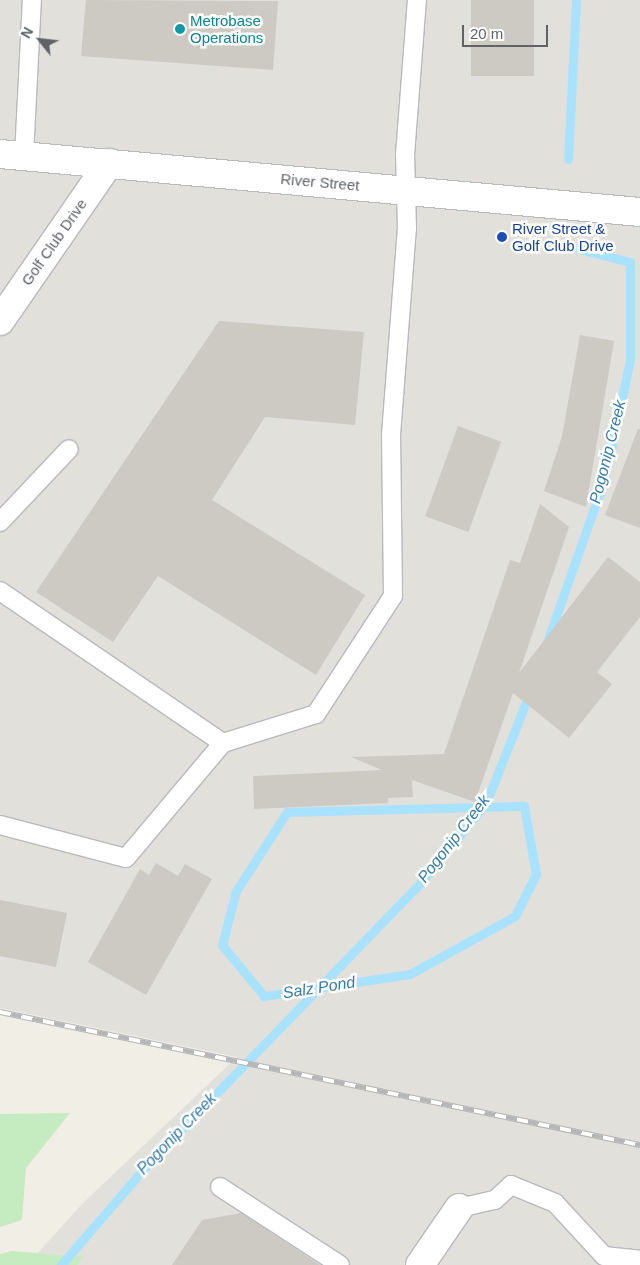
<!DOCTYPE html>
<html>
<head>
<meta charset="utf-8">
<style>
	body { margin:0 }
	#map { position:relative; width:640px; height:1265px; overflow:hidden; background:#f1eee6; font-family:Arial,sans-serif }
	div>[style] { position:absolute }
	.industrial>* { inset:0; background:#e2e0db }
	.green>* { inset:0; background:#c5ebc1 }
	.stream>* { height:9px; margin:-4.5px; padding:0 4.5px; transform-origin:4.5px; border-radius:4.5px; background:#a9e2ff }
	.building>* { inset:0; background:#cdc9c3; transform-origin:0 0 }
	.roads { filter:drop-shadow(1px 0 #b7babe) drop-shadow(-1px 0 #b7babe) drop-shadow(0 1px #b7babe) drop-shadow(0 -1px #b7babe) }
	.service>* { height:18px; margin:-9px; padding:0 9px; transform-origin:9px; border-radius:9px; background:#fff }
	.minor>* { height:28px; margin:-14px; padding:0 14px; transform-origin:14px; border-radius:14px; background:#fff }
	.secondary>* { height:28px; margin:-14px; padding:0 14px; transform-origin:14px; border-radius:14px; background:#fff }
	.rail>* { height:5.5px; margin-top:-2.75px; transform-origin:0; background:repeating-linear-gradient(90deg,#fff 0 11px,#b5b6b7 0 22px); box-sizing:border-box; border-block:1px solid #b5b6b7 }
	.dots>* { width:14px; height:14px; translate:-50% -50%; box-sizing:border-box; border:2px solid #fff; border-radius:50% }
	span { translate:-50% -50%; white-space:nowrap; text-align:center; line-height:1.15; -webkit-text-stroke:5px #fff; paint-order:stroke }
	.culture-label { font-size:15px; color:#0d838f }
	.left { translate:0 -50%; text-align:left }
	.street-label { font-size:15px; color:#5e6368 }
	.transit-label { font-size:15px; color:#164399 }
	.water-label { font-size:16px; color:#347aab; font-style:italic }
	.north { position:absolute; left:15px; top:15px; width:50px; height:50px; -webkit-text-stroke:4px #fff; paint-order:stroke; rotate:299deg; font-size:14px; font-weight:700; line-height:20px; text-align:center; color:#5e6368 }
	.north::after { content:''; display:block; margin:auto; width:18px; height:22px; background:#5e6368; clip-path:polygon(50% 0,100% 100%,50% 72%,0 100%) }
	.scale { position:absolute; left:462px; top:25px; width:86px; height:22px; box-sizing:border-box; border:2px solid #5e6368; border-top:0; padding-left:6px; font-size:15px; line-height:18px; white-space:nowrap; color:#5e6368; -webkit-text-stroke:4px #fff; paint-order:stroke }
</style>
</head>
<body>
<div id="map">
	<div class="industrial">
		<i style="clip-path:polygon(0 0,640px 0,640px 1265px,27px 1265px,83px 1203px,237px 1057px,0 1008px)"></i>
	</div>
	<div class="green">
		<i style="clip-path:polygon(70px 1113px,26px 1168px,22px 1220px,0 1227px,0 1114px)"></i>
		<i style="clip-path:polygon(12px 1251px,83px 1257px,77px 1265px,0 1265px,0 1254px)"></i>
	</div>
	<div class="stream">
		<i style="left:568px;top:159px;width:159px;rotate:-87.1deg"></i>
		<i style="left:547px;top:642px;width:175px;rotate:-70.6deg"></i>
		<i style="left:605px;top:477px;width:120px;rotate:-77.9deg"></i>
		<i style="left:630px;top:360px;width:98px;rotate:-90deg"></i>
		<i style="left:630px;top:262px;width:57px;rotate:-165.7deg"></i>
		<i style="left:524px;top:806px;width:69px;rotate:80deg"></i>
		<i style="left:536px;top:874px;width:47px;rotate:116.6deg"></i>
		<i style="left:515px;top:916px;width:120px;rotate:151.1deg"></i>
		<i style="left:410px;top:974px;width:148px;rotate:171.4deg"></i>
		<i style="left:264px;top:996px;width:66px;rotate:-129.5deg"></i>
		<i style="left:222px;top:945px;width:56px;rotate:-75.5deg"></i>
		<i style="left:236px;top:891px;width:94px;rotate:-57.2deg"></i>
		<i style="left:287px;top:812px;width:237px;rotate:-1.5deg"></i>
		<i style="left:61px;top:1265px;width:133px;rotate:-49.3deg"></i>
		<i style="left:148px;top:1164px;width:397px;rotate:-45.9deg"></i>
		<i style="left:424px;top:879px;width:98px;rotate:-50.8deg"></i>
		<i style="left:486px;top:803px;width:119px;rotate:-68.4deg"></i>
	</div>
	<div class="building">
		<i style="clip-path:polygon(86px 0,278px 1px,273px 70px,81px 56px)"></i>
		<i style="left:471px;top:0;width:63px;height:76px"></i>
		<i style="clip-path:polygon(219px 321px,364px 332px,355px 425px,265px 417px,212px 500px,365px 595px,316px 675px,158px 576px,113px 642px,36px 592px)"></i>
		<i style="clip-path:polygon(580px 335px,614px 341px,586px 507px,544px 491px,562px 436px)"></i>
		<i style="left:458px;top:426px;width:46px;height:96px;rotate:20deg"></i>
		<i style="clip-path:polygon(638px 429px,640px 429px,640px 528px,605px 515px)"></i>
		<i style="clip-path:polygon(540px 504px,569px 527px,519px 673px,608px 557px,640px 582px,640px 617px,597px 672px,612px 684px,569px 738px,513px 693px,475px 802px,412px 780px,413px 797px,388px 798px,388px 803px,254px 809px,253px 776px,382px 770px,351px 757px,444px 754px,510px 560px,520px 563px)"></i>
		<i style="clip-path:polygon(156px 863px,178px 876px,185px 864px,212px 879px,146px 995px,88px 962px,140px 869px,149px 875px)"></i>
		<i style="clip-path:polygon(0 900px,67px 913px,56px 967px,0 956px)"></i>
		<i style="clip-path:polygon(241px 1213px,320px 1265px,172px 1265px,202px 1220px)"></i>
	</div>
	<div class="roads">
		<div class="service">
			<i style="left:24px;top:156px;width:156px;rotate:-87.1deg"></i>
			<i style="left:0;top:522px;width:100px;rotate:-46.6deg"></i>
			<i style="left:0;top:591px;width:270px;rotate:34.3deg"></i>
			<i style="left:0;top:825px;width:130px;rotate:14.7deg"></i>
			<i style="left:126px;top:858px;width:150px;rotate:-49.9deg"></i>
			<i style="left:223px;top:743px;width:97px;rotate:-17.3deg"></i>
			<i style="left:316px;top:714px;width:141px;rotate:-56.9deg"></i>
			<i style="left:393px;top:596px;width:161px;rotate:-90.7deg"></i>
			<i style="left:391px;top:435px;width:207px;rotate:-85.6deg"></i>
			<i style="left:407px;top:229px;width:74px;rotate:-91.5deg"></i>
			<i style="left:405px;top:155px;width:155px;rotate:-85.6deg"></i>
			<i style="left:220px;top:1187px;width:143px;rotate:33deg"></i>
			<i style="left:459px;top:1208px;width:37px;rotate:-13deg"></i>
			<i style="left:495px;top:1200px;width:22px;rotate:-43deg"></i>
			<i style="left:511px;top:1185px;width:48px;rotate:22.2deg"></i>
			<i style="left:555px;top:1203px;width:72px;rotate:47.2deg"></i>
			<i style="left:604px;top:1256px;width:36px;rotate:6deg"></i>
		</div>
		<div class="minor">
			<i style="left:0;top:321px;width:192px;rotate:-55.4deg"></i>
			<i style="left:420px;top:1265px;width:69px;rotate:-55.6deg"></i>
		</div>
		<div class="secondary">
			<i style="left:0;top:154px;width:643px;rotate:5.18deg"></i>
		</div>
	</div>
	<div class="rail">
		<i style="left:0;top:1012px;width:654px;rotate:11.74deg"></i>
	</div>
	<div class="dots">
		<i style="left:180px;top:29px;background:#0f9aa8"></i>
		<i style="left:502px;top:237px;background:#1a4fb4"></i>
	</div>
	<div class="culture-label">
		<span class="left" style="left:190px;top:29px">Metrobase<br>Operations</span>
	</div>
	<div class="street-label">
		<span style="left:320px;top:182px;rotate:5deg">River Street</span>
		<span style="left:54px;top:242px;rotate:-55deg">Golf Club Drive</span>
	</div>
	<div class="transit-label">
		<span class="left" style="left:512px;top:237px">River Street &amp;<br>Golf Club Drive</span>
	</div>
	<div class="water-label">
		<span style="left:608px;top:452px;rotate:-76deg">Pogonip Creek</span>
		<span style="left:454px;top:839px;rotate:-52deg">Pogonip Creek</span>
		<span style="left:319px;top:988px;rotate:-9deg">Salz Pond</span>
		<span style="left:177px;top:1134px;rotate:-46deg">Pogonip Creek</span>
	</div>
	<div class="north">N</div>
	<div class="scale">20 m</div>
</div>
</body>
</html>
